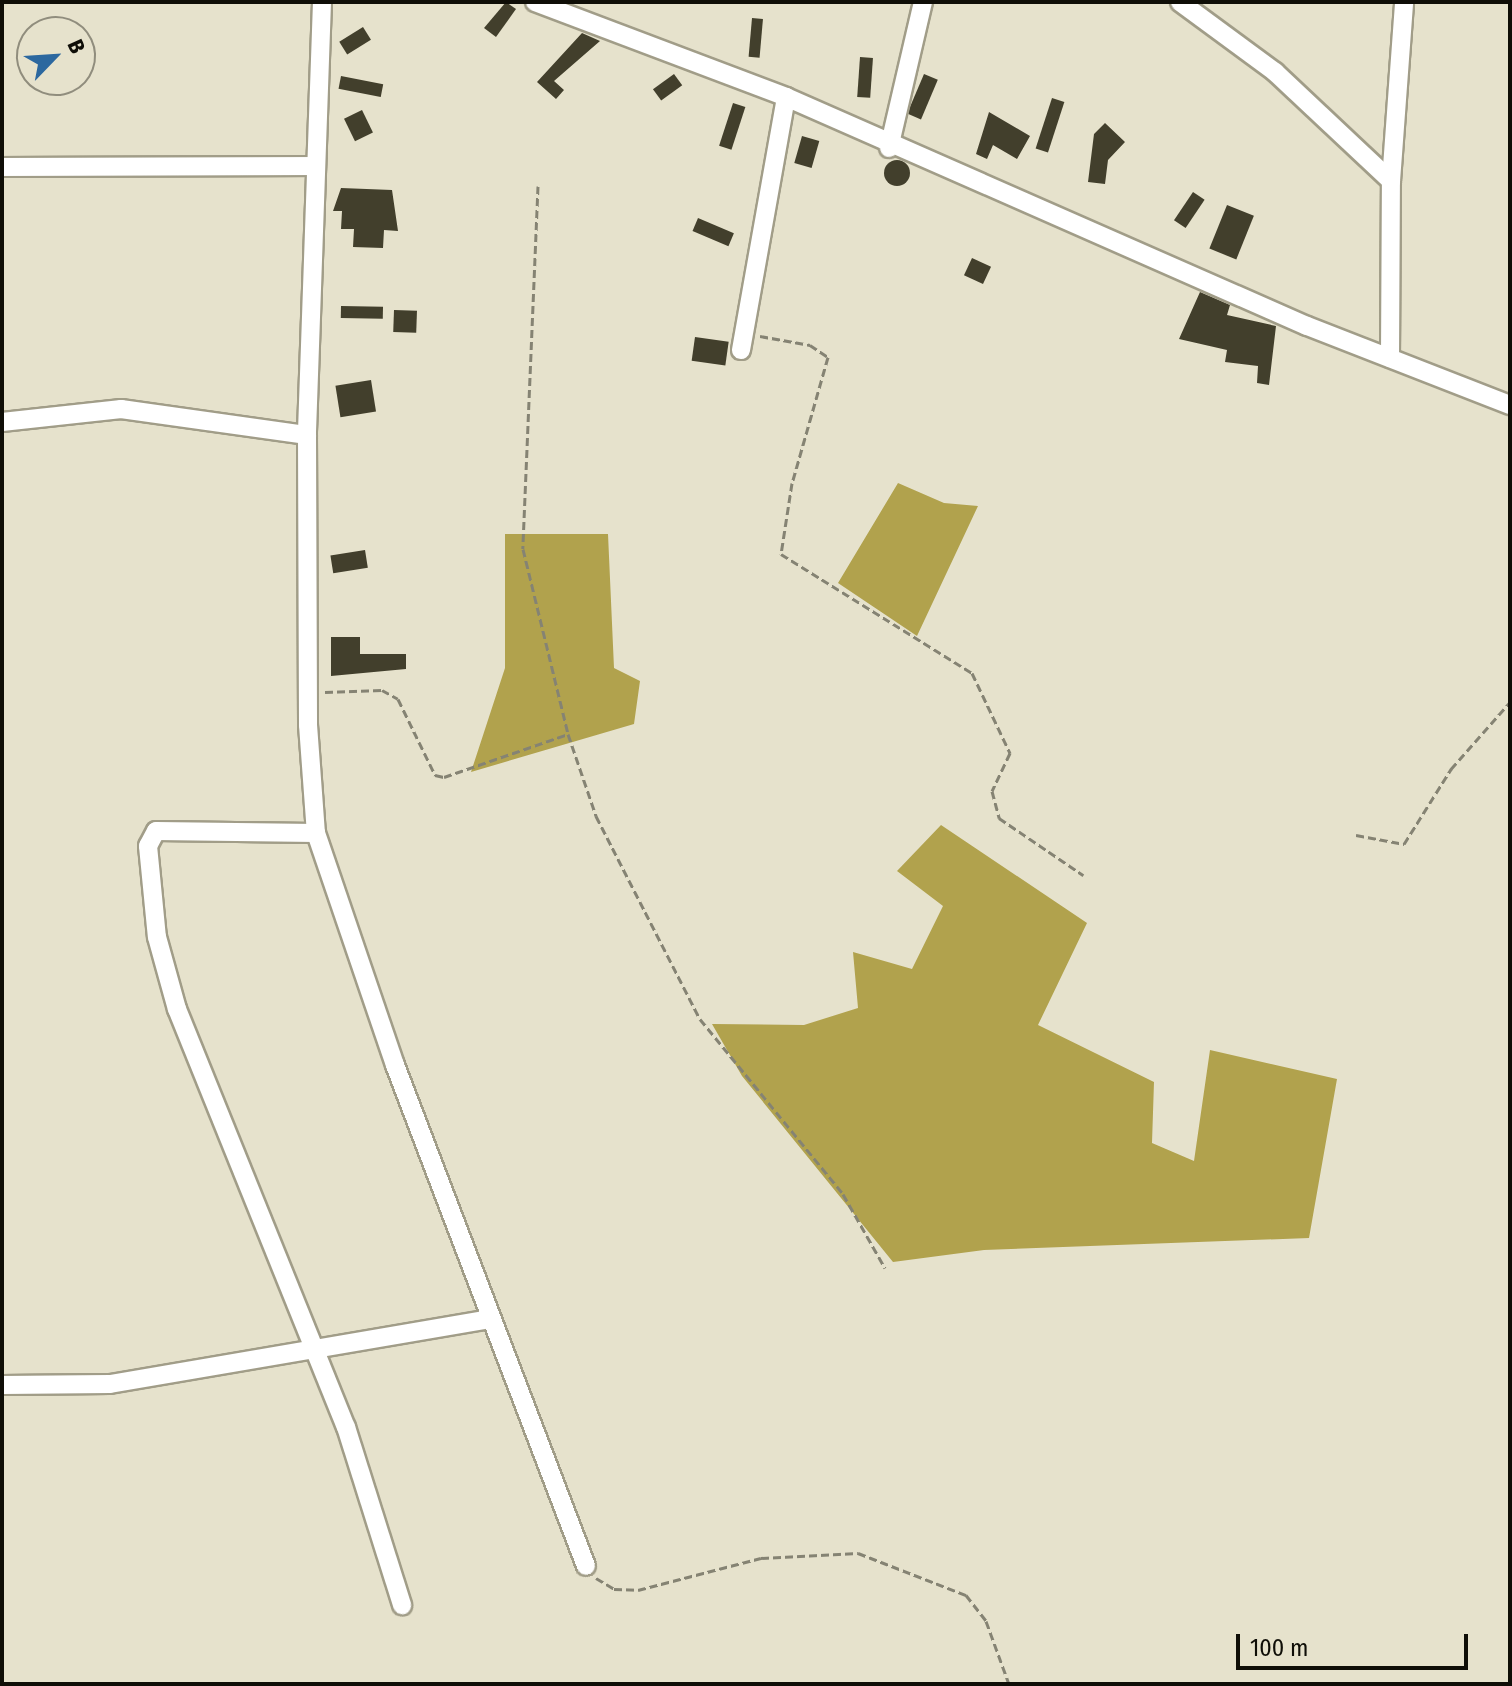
<!DOCTYPE html>
<html>
<head>
<meta charset="utf-8">
<style>
	body { margin:0 }
	#map { position:relative; width:1512px; height:1686px; overflow:hidden; background:#e6e2cc; font-family:"Fira Sans Condensed",sans-serif }
	div>[style] { position:absolute }
	.forest>* { inset:0; background:#b1a24d }
	.building>* { inset:0; background:#423f2c; transform-origin:0 0 }
	.round { border-radius:50% }
	.path>* { height:3px; margin-top:-1.5px; transform-origin:0; background:repeating-linear-gradient(90deg,#858373 0 8px,transparent 0 12px) }
	.roads { filter:drop-shadow(2px 0 #a19d88) drop-shadow(-2px 0 #a19d88) drop-shadow(0 2px #a19d88) drop-shadow(0 -2px #a19d88) }
	.minor>* { height:18px; margin:-9px; padding:0 9px; transform-origin:9px; border-radius:9px; background:#fff }
	span { translate:-50% -50%; white-space:nowrap; text-align:center; line-height:1.15; -webkit-text-stroke:8px #e6e2cc; paint-order:stroke }
	.frame { position:absolute; inset:0; border:4px solid #0f0e07; pointer-events:none }
	.north { position:absolute; left:16px; top:16px; width:80px; height:80px; box-sizing:border-box; background:#e6e2cc; border:2px solid #908d7d; border-radius:50%; rotate:65deg; font-size:22px; font-weight:700; line-height:32px; text-align:center; color:#0f0e07 }
	.north::after { content:''; display:block; margin:auto; width:28px; height:36px; background:#2c689f; clip-path:polygon(50% 0,100% 100%,50% 72%,0 100%) }
	.scale { position:absolute; left:1236px; top:1634px; width:232px; height:36px; box-sizing:border-box; border:4px solid #0f0e07; border-top:0; padding-left:10px; font-size:24px; line-height:28px; white-space:nowrap; color:#0f0e07; -webkit-text-stroke:6px #e6e2cc; paint-order:stroke }
</style>
</head>
<body>
<div id="map">
	<div class="forest">
		<i style="clip-path:polygon(898px 483px,944px 503px,978px 506px,917px 636px,838px 583px)"></i>
		<i style="clip-path:polygon(505px 534px,608px 534px,614px 668px,640px 681px,634px 724px,471px 772px,505px 668px)"></i>
		<i style="clip-path:polygon(941px 825px,1087px 923px,1038px 1025px,1154px 1082px,1152px 1143px,1194px 1161px,1210px 1050px,1337px 1079px,1309px 1238px,984px 1250px,893px 1262px,742px 1076px,712px 1024px,804px 1025px,858px 1008px,853px 952px,912px 969px,943px 906px,897px 871px)"></i>
	</div>
	<div class="building">
		<i style="clip-path:polygon(506px 2px,516px 9px,496px 37px,484px 28px)"></i>
		<i style="left:752px;top:18px;width:11px;height:39px;rotate:5deg"></i>
		<i style="left:363px;top:27px;width:15px;height:28px;rotate:58deg"></i>
		<i style="clip-path:polygon(582px 33px,600px 41px,554px 81px,564px 90px,556px 99px,537px 82px)"></i>
		<i style="left:860px;top:57px;width:13px;height:40px;rotate:4deg"></i>
		<i style="left:674px;top:74px;width:14px;height:26px;rotate:54deg"></i>
		<i style="left:924px;top:74px;width:15px;height:43px;rotate:23deg"></i>
		<i style="left:341px;top:76px;width:43px;height:13px;rotate:11deg"></i>
		<i style="left:1052px;top:98px;width:13px;height:53px;rotate:18deg"></i>
		<i style="left:733px;top:103px;width:13px;height:45px;rotate:18deg"></i>
		<i style="left:362px;top:110px;width:25px;height:20px;rotate:64deg"></i>
		<i style="clip-path:polygon(989px 112px,1030px 136px,1017px 159px,993px 145px,987px 159px,976px 154px)"></i>
		<i style="clip-path:polygon(1105px 123px,1125px 142px,1108px 160px,1105px 184px,1088px 182px,1094px 134px)"></i>
		<i style="left:802px;top:136px;width:18px;height:28px;rotate:16deg"></i>
		<i class="round" style="left:884px;top:160px;width:26px;height:26px"></i>
		<i style="clip-path:polygon(341px 188px,392px 190px,398px 231px,384px 230px,383px 248px,353px 247px,354px 229px,341px 229px,342px 211px,333px 211px)"></i>
		<i style="left:1193px;top:192px;width:14px;height:34px;rotate:34deg"></i>
		<i style="left:1227px;top:205px;width:29px;height:47px;rotate:22deg"></i>
		<i style="left:698px;top:218px;width:39px;height:14px;rotate:23deg"></i>
		<i style="left:972px;top:258px;width:21px;height:19px;rotate:25deg"></i>
		<i style="clip-path:polygon(1200px 292px,1230px 305px,1227px 315px,1276px 326px,1269px 385px,1257px 383px,1258px 366px,1225px 362px,1227px 350px,1179px 339px)"></i>
		<i style="left:341px;top:306px;width:42px;height:12px;rotate:1deg"></i>
		<i style="left:394px;top:310px;width:23px;height:22px;rotate:2deg"></i>
		<i style="left:695px;top:337px;width:34px;height:24px;rotate:8deg"></i>
		<i style="left:371px;top:380px;width:32px;height:36px;rotate:81deg"></i>
		<i style="left:365px;top:550px;width:18px;height:35px;rotate:81deg"></i>
		<i style="clip-path:polygon(331px 637px,360px 637px,360px 654px,406px 654px,406px 669px,331px 676px)"></i>
	</div>
	<div class="path">
		<i style="left:538px;top:186px;width:363px;rotate:92.4deg"></i>
		<i style="left:523px;top:549px;width:190px;rotate:76.3deg"></i>
		<i style="left:568px;top:734px;width:87px;rotate:71.1deg"></i>
		<i style="left:596px;top:816px;width:228px;rotate:62.9deg"></i>
		<i style="left:700px;top:1019px;width:226px;rotate:50.7deg"></i>
		<i style="left:843px;top:1194px;width:85px;rotate:60.4deg"></i>
		<i style="left:760px;top:336px;width:51px;rotate:10.2deg"></i>
		<i style="left:810px;top:345px;width:22px;rotate:34deg"></i>
		<i style="left:828px;top:357px;width:131px;rotate:105.9deg"></i>
		<i style="left:792px;top:483px;width:72px;rotate:98.8deg"></i>
		<i style="left:781px;top:554px;width:225px;rotate:31.9deg"></i>
		<i style="left:972px;top:673px;width:89px;rotate:64.6deg"></i>
		<i style="left:1010px;top:753px;width:42px;rotate:115.3deg"></i>
		<i style="left:992px;top:791px;width:28px;rotate:75deg"></i>
		<i style="left:999px;top:818px;width:102px;rotate:34.2deg"></i>
		<i style="left:325px;top:692px;width:57px;rotate:-2deg"></i>
		<i style="left:382px;top:690px;width:18px;rotate:29deg"></i>
		<i style="left:398px;top:699px;width:85px;rotate:64deg"></i>
		<i style="left:435px;top:775px;width:9px;rotate:13deg"></i>
		<i style="left:444px;top:777px;width:131px;rotate:-19.1deg"></i>
		<i style="left:1356px;top:835px;width:49px;rotate:10.6deg"></i>
		<i style="left:1404px;top:844px;width:89px;rotate:-57.9deg"></i>
		<i style="left:1451px;top:769px;width:89px;rotate:-48.6deg"></i>
		<i style="left:596px;top:1578px;width:21px;rotate:31deg"></i>
		<i style="left:614px;top:1589px;width:24px;rotate:2deg"></i>
		<i style="left:638px;top:1590px;width:127px;rotate:-14.6deg"></i>
		<i style="left:761px;top:1558px;width:97px;rotate:-3deg"></i>
		<i style="left:858px;top:1553px;width:116px;rotate:21.3deg"></i>
		<i style="left:966px;top:1595px;width:33px;rotate:52deg"></i>
		<i style="left:986px;top:1621px;width:67px;rotate:69.9deg"></i>
	</div>
	<div class="roads">
		<div class="minor">
			<i style="left:322px;top:2px;width:433px;rotate:92deg"></i>
			<i style="left:307px;top:435px;width:290px;rotate:89.8deg"></i>
			<i style="left:308px;top:725px;width:108px;rotate:85.8deg"></i>
			<i style="left:316px;top:833px;width:245px;rotate:71.2deg"></i>
			<i style="left:395px;top:1065px;width:536px;rotate:69.13deg"></i>
			<i style="left:535px;top:2px;width:268px;rotate:20.7deg"></i>
			<i style="left:786px;top:97px;width:569px;rotate:23.73deg"></i>
			<i style="left:1307px;top:326px;width:218px;rotate:21.3deg"></i>
			<i style="left:1180px;top:2px;width:118px;rotate:36.4deg"></i>
			<i style="left:1275px;top:72px;width:159px;rotate:43.2deg"></i>
			<i style="left:889px;top:148px;width:150px;rotate:-76.9deg"></i>
			<i style="left:2px;top:167px;width:312px;rotate:-0.2deg"></i>
			<i style="left:741px;top:350px;width:257px;rotate:-79.9deg"></i>
			<i style="left:1390px;top:358px;width:177px;rotate:-89.7deg"></i>
			<i style="left:1391px;top:181px;width:179px;rotate:-85.8deg"></i>
			<i style="left:2px;top:422px;width:120px;rotate:-6.2deg"></i>
			<i style="left:121px;top:409px;width:188px;rotate:8deg"></i>
			<i style="left:316px;top:833px;width:160px;rotate:-179.3deg"></i>
			<i style="left:156px;top:831px;width:17px;rotate:118deg"></i>
			<i style="left:148px;top:846px;width:91px;rotate:84.4deg"></i>
			<i style="left:157px;top:937px;width:75px;rotate:74.5deg"></i>
			<i style="left:177px;top:1009px;width:451px;rotate:68deg"></i>
			<i style="left:346px;top:1427px;width:187px;rotate:72.5deg"></i>
			<i style="left:2px;top:1385px;width:108px;rotate:-0.5deg"></i>
			<i style="left:110px;top:1384px;width:385px;rotate:-9.7deg"></i>
		</div>
	</div>
	<div class="frame"></div>
	<div class="north">B</div>
	<div class="scale">100 m</div>
</div>
</body>
</html>
